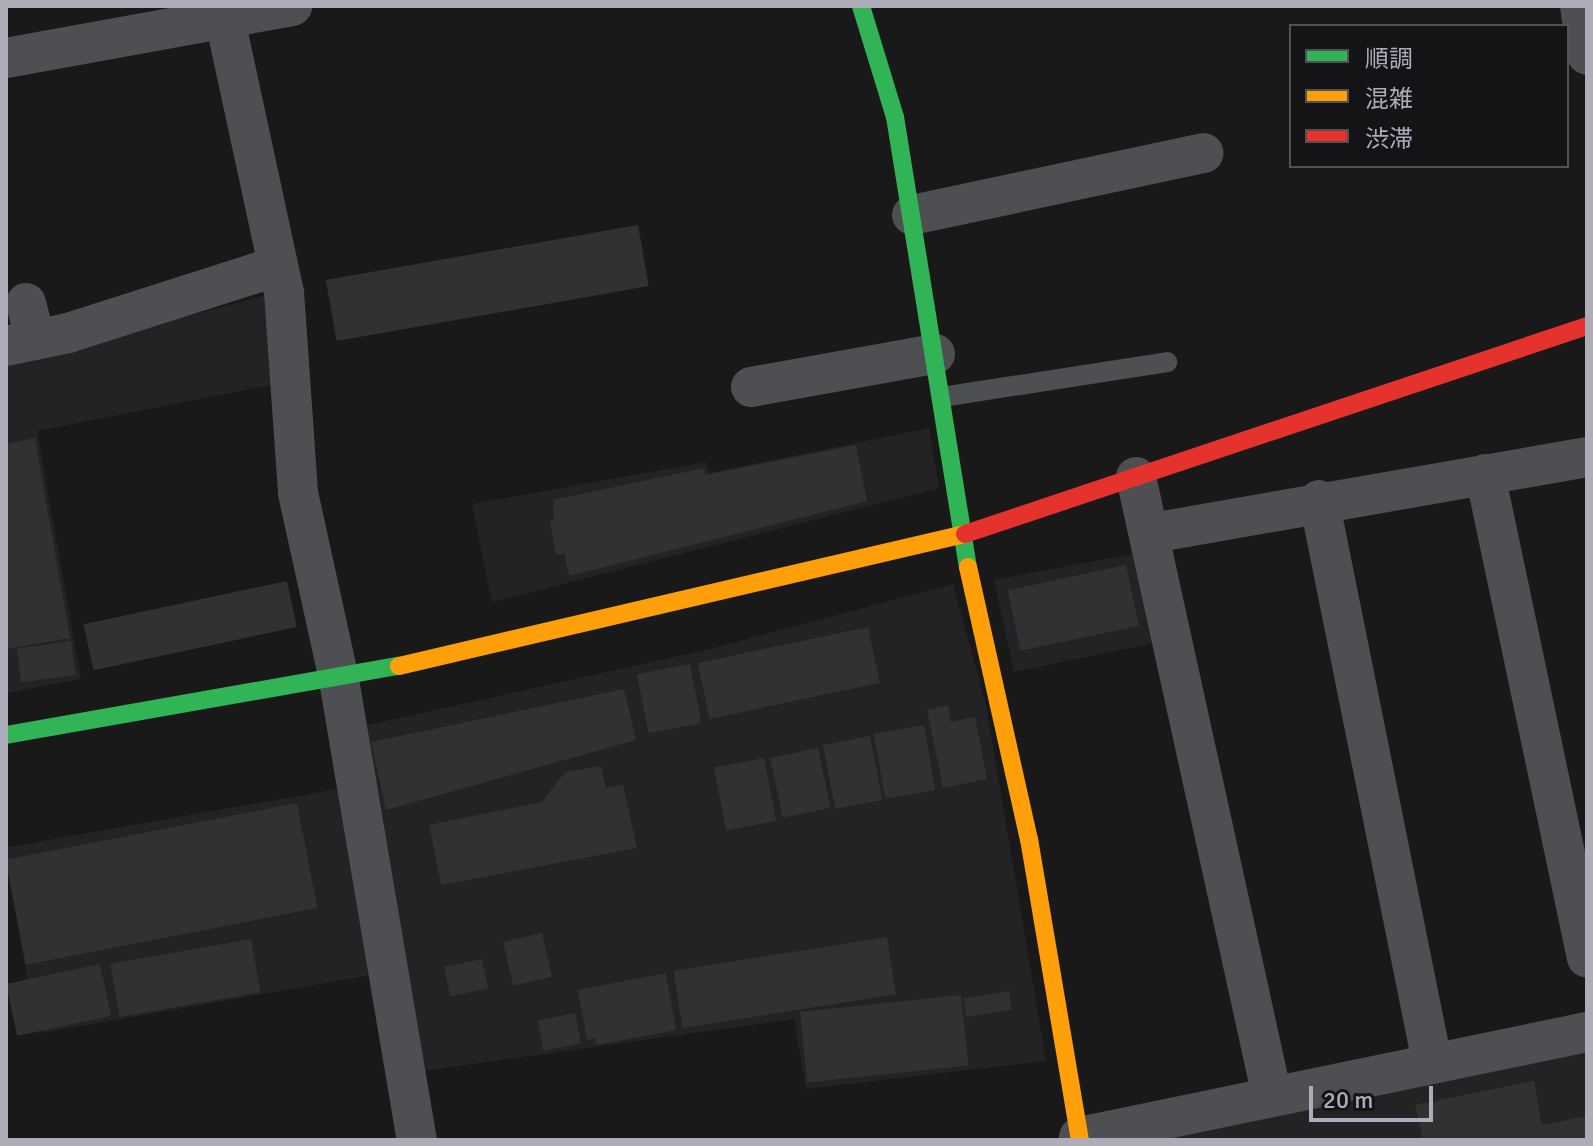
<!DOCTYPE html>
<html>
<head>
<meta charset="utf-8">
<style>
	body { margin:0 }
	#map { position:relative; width:1593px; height:1146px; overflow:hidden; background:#191919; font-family:Signika,"Noto Sans JP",sans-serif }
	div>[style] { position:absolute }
	.built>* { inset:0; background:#232325; transform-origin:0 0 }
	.building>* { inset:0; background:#313131; transform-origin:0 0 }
	.lane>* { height:20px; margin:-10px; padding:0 10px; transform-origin:10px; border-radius:10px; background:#4e4f52 }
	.street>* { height:40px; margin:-20px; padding:0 20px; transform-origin:20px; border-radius:20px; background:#4e4f52 }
	.fast>* { height:18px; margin:-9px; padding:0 9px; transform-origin:9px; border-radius:9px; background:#30b455 }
	.slow>* { height:18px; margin:-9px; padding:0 9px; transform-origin:9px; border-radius:9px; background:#ff9f0a }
	.jam>* { height:18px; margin:-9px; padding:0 9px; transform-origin:9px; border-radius:9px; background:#e5322d }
	span { translate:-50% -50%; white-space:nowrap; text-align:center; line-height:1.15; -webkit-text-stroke:7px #141315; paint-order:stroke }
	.frame { position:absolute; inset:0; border:8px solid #acadb9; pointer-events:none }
	.legend { position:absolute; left:1289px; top:24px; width:280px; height:144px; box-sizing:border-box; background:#141315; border:2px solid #515157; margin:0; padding:10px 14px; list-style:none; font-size:24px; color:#acadb9 }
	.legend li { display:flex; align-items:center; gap:16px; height:40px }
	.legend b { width:40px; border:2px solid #515157 }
	.scale { position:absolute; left:1309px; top:1086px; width:124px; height:36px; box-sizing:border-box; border:4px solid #acadb9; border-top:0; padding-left:10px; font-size:24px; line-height:28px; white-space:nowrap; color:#acadb9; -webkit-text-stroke:6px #141315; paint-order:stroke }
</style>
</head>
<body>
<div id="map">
	<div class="built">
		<i style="clip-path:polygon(267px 295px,276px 384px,37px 431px,81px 679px,6px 693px,6px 364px)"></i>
		<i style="clip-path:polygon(929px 428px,939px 488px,492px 602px,472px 504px,706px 462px,709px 473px)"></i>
		<i style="clip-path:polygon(1132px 554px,1153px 564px,1169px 640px,1014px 672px,994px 580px)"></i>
		<i style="clip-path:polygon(953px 584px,986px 705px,1046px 1061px,806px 1089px,794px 1019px,423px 1071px,363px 726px,710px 649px)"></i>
		<i style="left:343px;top:788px;width:189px;height:344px;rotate:80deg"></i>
		<i style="clip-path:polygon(1587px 1046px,1587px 1140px,1136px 1140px)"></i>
	</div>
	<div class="building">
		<i style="left:638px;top:225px;width:62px;height:317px;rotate:80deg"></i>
		<i style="clip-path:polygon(35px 438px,70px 638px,6px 649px,6px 444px)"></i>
		<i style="clip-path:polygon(856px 445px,867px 501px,569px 576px,564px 553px,556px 555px,550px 522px,554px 520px,553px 500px,704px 468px,705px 475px)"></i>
		<i style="left:1126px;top:565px;width:62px;height:121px;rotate:78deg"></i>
		<i style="left:287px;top:581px;width:47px;height:208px;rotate:78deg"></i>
		<i style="left:868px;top:627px;width:57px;height:174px;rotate:78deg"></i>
		<i style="left:71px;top:641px;width:34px;height:55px;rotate:82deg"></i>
		<i style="left:690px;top:664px;width:60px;height:54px;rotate:79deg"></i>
		<i style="clip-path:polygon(624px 689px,636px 740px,386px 810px,371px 742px)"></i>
		<i style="clip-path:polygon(948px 705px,951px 722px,975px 717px,987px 779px,943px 788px,927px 710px)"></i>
		<i style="left:924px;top:725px;width:66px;height:51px;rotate:80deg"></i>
		<i style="left:870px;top:736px;width:65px;height:48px;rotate:79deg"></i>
		<i style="left:818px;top:748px;width:61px;height:49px;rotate:78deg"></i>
		<i style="left:764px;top:758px;width:64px;height:51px;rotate:79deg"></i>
		<i style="clip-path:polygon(601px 766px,606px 788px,623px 785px,637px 848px,441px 885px,429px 825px,542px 802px,565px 772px)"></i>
		<i style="left:297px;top:803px;width:107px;height:297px;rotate:79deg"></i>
		<i style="left:542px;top:933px;width:45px;height:40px;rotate:77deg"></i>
		<i style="left:887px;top:937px;width:58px;height:216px;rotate:81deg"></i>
		<i style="left:251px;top:939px;width:54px;height:143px;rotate:80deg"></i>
		<i style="left:482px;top:959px;width:30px;height:39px;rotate:78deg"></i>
		<i style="left:100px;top:964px;width:53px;height:96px;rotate:78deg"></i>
		<i style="clip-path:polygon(666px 973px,676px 1030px,596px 1045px,595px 1038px,587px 1040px,578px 990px)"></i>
		<i style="left:1009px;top:991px;width:19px;height:46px;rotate:81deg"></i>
		<i style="left:961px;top:995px;width:71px;height:162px;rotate:84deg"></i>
		<i style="left:575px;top:1013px;width:31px;height:38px;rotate:79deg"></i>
		<i style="clip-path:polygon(1534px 1081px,1542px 1125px,1587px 1116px,1587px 1140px,1423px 1140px,1415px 1105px)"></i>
	</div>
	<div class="lane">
		<i style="left:942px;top:397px;width:228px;rotate:-8.8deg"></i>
	</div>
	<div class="street">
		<i style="left:222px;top:6px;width:293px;rotate:77.8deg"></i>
		<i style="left:284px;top:292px;width:201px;rotate:86deg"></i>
		<i style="left:298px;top:493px;width:191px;rotate:77.6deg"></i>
		<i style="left:339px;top:680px;width:467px;rotate:80.4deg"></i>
		<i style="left:1580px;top:6px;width:49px;rotate:81.9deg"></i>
		<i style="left:6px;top:58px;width:291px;rotate:-10.3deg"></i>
		<i style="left:912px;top:215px;width:298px;rotate:-12deg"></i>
		<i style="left:26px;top:303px;width:38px;rotate:76deg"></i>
		<i style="left:6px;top:346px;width:63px;rotate:-11.8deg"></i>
		<i style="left:68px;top:333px;width:220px;rotate:-17.7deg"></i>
		<i style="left:751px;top:387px;width:187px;rotate:-10.2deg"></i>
		<i style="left:1485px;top:474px;width:494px;rotate:78.1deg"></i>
		<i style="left:1136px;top:477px;width:634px;rotate:77.61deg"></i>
		<i style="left:1319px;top:500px;width:573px;rotate:78.63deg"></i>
		<i style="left:1152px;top:533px;width:442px;rotate:-9.9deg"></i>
		<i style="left:1079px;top:1137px;width:519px;rotate:-11.68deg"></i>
	</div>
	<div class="fast">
		<i style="left:861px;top:6px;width:116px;rotate:73deg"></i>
		<i style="left:895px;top:117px;width:456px;rotate:80.8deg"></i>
		<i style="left:6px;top:735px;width:399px;rotate:-10deg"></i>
	</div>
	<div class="slow">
		<i style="left:968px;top:567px;width:279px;rotate:77.4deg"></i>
		<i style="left:1029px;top:839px;width:305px;rotate:80.4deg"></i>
		<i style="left:399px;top:666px;width:581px;rotate:-13.13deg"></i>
	</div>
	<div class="jam">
		<i style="left:965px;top:534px;width:656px;rotate:-18.49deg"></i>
	</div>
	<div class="frame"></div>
	<ul class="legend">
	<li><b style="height:10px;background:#30b455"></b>順調</li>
	<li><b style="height:10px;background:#ff9f0a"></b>混雑</li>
	<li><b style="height:10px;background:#e5322d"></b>渋滞</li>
	</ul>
	<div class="scale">20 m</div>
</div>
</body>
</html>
